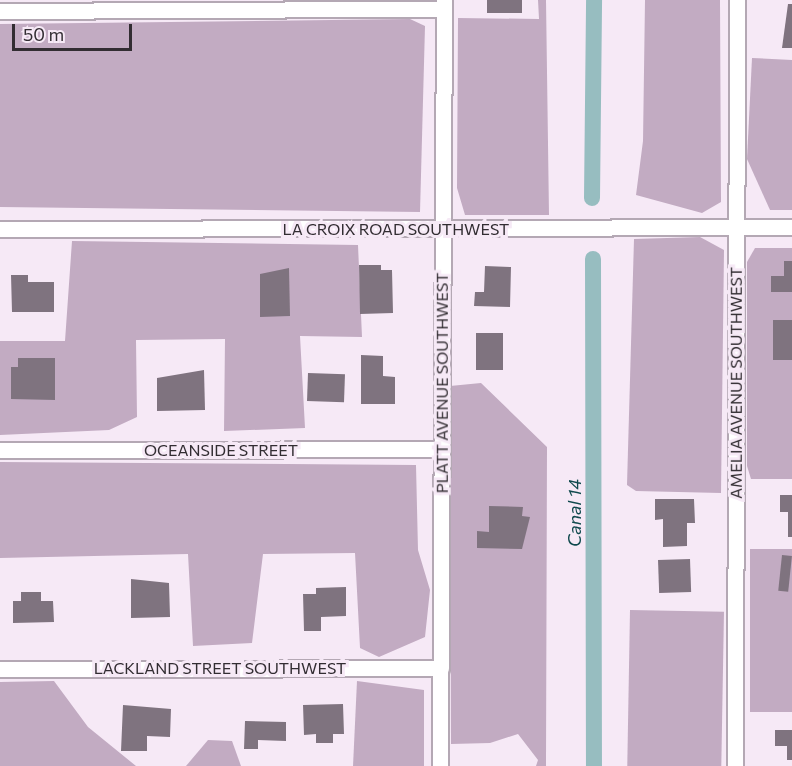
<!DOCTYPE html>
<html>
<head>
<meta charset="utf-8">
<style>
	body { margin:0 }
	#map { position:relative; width:792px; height:766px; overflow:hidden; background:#f6e9f6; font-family:Commissioner,sans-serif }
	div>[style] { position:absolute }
	.forest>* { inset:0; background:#c2abc2; transform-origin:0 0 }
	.canal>* { height:16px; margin:-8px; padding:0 8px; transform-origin:8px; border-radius:8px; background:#97bdc0 }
	.building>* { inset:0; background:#7f737f; transform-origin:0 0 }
	.roads { filter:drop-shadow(2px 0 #b4a8b4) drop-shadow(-2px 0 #b4a8b4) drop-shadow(0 2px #b4a8b4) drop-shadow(0 -2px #b4a8b4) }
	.minor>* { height:15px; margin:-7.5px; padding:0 7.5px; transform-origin:7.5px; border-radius:7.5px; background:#fff }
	span { translate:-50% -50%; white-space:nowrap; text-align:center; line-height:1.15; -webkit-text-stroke:6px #f6e9f6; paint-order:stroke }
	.street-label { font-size:16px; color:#322d32 }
	.water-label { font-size:18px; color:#0f494d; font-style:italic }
	.scale { position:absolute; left:12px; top:24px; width:120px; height:27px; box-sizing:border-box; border:3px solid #322d32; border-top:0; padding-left:8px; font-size:18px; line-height:21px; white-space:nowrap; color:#322d32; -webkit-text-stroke:4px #f6e9f6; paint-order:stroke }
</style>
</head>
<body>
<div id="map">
	<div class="forest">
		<i style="clip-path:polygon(538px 0,546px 0,549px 215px,465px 215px,457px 188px,458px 18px,539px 19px)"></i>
		<i style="clip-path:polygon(645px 0,720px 0,721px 202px,702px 213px,636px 195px,643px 141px)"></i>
		<i style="clip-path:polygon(410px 19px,425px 26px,420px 212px,0 207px,0 24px)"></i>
		<i style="clip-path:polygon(752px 58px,792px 60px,792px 210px,770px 210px,747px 159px)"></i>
		<i style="clip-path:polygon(700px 237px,724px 250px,721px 493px,636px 491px,627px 485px,634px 239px)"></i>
		<i style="clip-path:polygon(72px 241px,358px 245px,362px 337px,300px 336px,305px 428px,224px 431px,225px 339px,136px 340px,137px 417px,109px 430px,0 435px,0 341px,65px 341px)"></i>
		<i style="clip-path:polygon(755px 248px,792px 248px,792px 479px,751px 479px,747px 466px,747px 262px)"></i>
		<i style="clip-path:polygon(481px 383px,547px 447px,546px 766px,536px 766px,538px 760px,518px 734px,490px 743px,451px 744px,450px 386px)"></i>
		<i style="clip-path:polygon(0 462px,416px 465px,418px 550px,430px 590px,425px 637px,379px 657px,360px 648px,355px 553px,263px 554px,252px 643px,193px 646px,188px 554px,0 558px)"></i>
		<i style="left:792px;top:549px;width:163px;height:42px;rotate:90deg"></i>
		<i style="left:630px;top:610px;width:94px;height:156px;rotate:1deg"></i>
		<i style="clip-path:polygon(54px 681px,88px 727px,136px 766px,0 766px,0 682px)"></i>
		<i style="clip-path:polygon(357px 681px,424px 690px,424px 766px,353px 766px)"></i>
		<i style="clip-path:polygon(208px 740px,232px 741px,241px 766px,186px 766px)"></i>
	</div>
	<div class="canal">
		<i style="left:592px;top:198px;width:198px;rotate:-89.4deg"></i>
		<i style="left:593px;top:259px;width:507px;rotate:89.89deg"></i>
	</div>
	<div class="building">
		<i style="left:487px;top:0;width:35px;height:13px"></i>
		<i style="clip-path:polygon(788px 4px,792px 4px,792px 48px,782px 48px)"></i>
		<i style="clip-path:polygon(784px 261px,792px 261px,792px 292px,771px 292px,771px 276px,784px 276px)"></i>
		<i style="clip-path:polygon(359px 265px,381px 265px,381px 270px,392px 270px,393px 313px,360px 314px)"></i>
		<i style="clip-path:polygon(485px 266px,511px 267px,510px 307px,474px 306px,475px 292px,484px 292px)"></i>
		<i style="clip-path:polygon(289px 268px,290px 316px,260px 317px,260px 274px)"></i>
		<i style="clip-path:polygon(11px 275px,28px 275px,28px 282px,54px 282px,54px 312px,12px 312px)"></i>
		<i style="left:773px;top:320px;width:19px;height:40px"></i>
		<i style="left:476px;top:333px;width:27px;height:37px"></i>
		<i style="clip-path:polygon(361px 355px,383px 356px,383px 376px,395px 377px,395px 404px,361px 404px)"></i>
		<i style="clip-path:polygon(18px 358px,55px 358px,55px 400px,11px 399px,11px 367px,18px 367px)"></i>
		<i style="clip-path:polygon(204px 370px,205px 410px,157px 411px,157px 378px)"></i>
		<i style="left:308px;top:373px;width:37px;height:28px;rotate:2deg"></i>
		<i style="clip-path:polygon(780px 495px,792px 495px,792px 537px,788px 537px,788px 512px,780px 512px)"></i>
		<i style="clip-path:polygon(655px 499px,694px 499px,695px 523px,687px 523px,687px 546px,663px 547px,663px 519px,655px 520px)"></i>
		<i style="clip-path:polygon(489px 506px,523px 507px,522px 516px,530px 517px,522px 549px,477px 548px,477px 531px,489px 532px)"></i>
		<i style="left:782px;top:555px;width:10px;height:36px;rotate:6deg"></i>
		<i style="left:690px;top:559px;width:33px;height:32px;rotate:88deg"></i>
		<i style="clip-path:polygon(131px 579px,169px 583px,170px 617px,131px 618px)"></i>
		<i style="clip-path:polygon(346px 587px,346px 616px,321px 617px,321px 631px,304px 631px,303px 594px,316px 594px,316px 588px)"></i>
		<i style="clip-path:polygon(21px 592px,41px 592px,41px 601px,53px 601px,54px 622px,13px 623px,13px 601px,21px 601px)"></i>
		<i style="clip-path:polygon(343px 704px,344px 734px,333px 734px,333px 743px,316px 743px,316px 734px,304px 735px,303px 705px)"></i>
		<i style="clip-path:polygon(123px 705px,171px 709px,170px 737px,147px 736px,147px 751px,121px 751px)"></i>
		<i style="clip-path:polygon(245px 721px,286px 722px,286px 741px,258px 740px,258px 749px,244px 749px)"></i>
		<i style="clip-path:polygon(775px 730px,792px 730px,792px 760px,787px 760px,787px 746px,775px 746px)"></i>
	</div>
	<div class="roads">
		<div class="minor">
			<i style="left:0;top:11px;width:444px;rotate:-0.3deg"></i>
			<i style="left:0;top:229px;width:792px;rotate:-0.14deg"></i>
			<i style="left:0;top:450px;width:442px;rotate:-0.1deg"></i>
			<i style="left:0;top:669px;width:441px;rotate:-0.1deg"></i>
			<i style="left:440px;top:766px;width:766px;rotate:-89.7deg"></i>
			<i style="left:735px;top:766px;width:766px;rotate:-89.85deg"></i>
		</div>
	</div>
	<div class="street-label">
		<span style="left:396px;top:229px">LA CROIX ROAD SOUTHWEST</span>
		<span style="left:442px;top:383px;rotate:-90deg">PLATT AVENUE SOUTHWEST</span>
		<span style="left:736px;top:383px;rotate:-90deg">AMELIA AVENUE SOUTHWEST</span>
		<span style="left:221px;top:450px">OCEANSIDE STREET</span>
		<span style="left:220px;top:668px">LACKLAND STREET SOUTHWEST</span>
	</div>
	<div class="water-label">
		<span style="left:574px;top:513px;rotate:-90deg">Canal 14</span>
	</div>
	<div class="scale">50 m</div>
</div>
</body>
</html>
